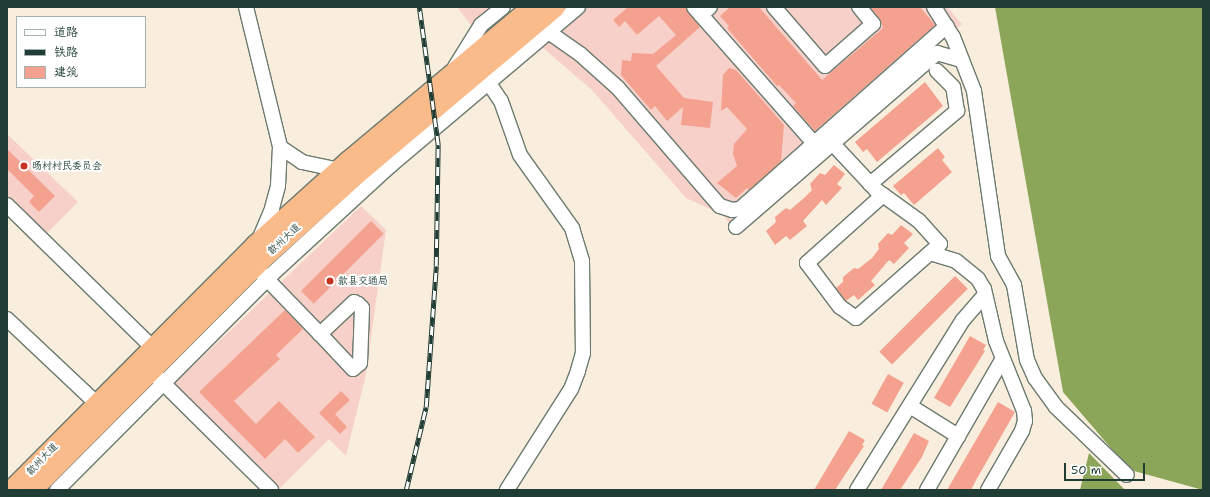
<!DOCTYPE html>
<html>
<head>
<meta charset="utf-8">
<style>
	body { margin:0 }
	#map { position:relative; width:1210px; height:497px; overflow:hidden; background:#f9eddd; font-family:"Shantell Sans","LXGW WenKai TC",sans-serif }
	div>[style] { position:absolute }
	.built>* { inset:0; background:#f7d0ca }
	.forest>* { inset:0; background:#8ca659 }
	.building>* { inset:0; background:#f4a28f; transform-origin:0 0 }
	.roads { filter:drop-shadow(1px 0 #6b7b6f) drop-shadow(-1px 0 #6b7b6f) drop-shadow(0 1px #6b7b6f) drop-shadow(0 -1px #6b7b6f) }
	.minor>* { height:14px; margin:-7px; padding:0 7px; transform-origin:7px; border-radius:7px; background:#fff }
	.highway>* { height:20px; margin:-10px; padding:0 10px; transform-origin:10px; border-radius:10px; background:#fabb8b }
	.rail>* { height:4.5px; margin-top:-2.25px; transform-origin:0; background:repeating-linear-gradient(90deg,#fff 0 9px,#1f3d34 0 18px); box-sizing:border-box; border-block:1px solid #1f3d34 }
	.dots>* { width:11px; height:11px; translate:-50% -50%; box-sizing:border-box; border:2px solid #fff; border-radius:50% }
	span { translate:-50% -50%; white-space:nowrap; text-align:center; line-height:1.15; -webkit-text-stroke:4px #fff; paint-order:stroke }
	.poi-label { font-size:10px; color:#1f3d34 }
	.left { translate:0 -50%; text-align:left }
	.street-label { font-size:10px; color:#1f3d34 }
	.frame { position:absolute; inset:0; border:8px solid #1f3d34; pointer-events:none }
	.legend { position:absolute; left:16px; top:16px; width:130px; height:72px; box-sizing:border-box; background:#fff; border:1px solid #a5b1ae; margin:0; padding:5px 7px; list-style:none; font-size:12px; color:#1f3d34 }
	.legend li { display:flex; align-items:center; gap:8px; height:20px }
	.legend b { width:20px; border:1px solid #a5b1ae }
	.scale { position:absolute; left:1064px; top:463px; width:81px; height:18px; box-sizing:border-box; border:2px solid #1f3d34; border-top:0; padding-left:5px; font-size:12px; line-height:14px; white-space:nowrap; color:#1f3d34; -webkit-text-stroke:3px #fff; paint-order:stroke }
</style>
</head>
<body>
<div id="map">
	<div class="built">
		<i style="clip-path:polygon(457px 7px,500px 7px,474px 29px)"></i>
		<i style="clip-path:polygon(585px 7px,947px 7px,962px 24px,729px 223px,723px 215px,686px 198px,592px 90px,542px 47px)"></i>
		<i style="clip-path:polygon(7px 134px,78px 202px,45px 235px,7px 198px)"></i>
		<i style="clip-path:polygon(361px 206px,386px 230px,366px 374px,346px 456px,329px 439px,278px 490px,174px 384px)"></i>
	</div>
	<div class="forest">
		<i style="clip-path:polygon(995px 7px,1203px 7px,1203px 490px,1134px 471px,1121px 460px,1063px 392px)"></i>
		<i style="clip-path:polygon(1089px 453px,1124px 489px,1124px 490px,1080px 490px)"></i>
	</div>
	<div class="building">
		<i style="clip-path:polygon(628px 7px,686px 7px,700px 27px,656px 66px,684px 98px,713px 102px,710px 128px,681px 125px,683px 107px,667px 121px,655px 106px,651px 110px,621px 75px,622px 60px,631px 61px,632px 53px,653px 54px,676px 35px,659px 16px,637px 35px,625px 21px,619px 27px,613px 20px)"></i>
		<i style="clip-path:polygon(730px 7px,759px 7px,822px 80px,883px 28px,880px 19px,870px 7px,920px 7px,935px 25px,815px 131px,793px 106px,796px 103px,779px 85px,777px 86px,727px 28px,729px 26px,720px 16px)"></i>
		<i style="clip-path:polygon(729px 68px,736px 70px,784px 125px,781px 162px,749px 190px,747px 188px,736px 198px,717px 183px,737px 166px,733px 154px,734px 144px,747px 129px,727px 107px,721px 111px,723px 75px)"></i>
		<i style="clip-path:polygon(925px 82px,943px 106px,877px 162px,867px 149px,863px 152px,855px 142px)"></i>
		<i style="clip-path:polygon(938px 148px,945px 157px,942px 160px,952px 172px,914px 205px,904px 193px,901px 195px,893px 186px)"></i>
		<i style="clip-path:polygon(7px 149px,55px 196px,39px 212px,29px 202px,34px 196px,7px 169px)"></i>
		<i style="clip-path:polygon(834px 165px,845px 174px,837px 184px,842px 188px,826px 205px,822px 200px,803px 221px,807px 226px,790px 240px,786px 236px,775px 245px,766px 231px,776px 222px,775px 217px,786px 208px,790px 210px,804px 198px,812px 190px,810px 184px,820px 173px,825px 175px)"></i>
		<i style="left:371px;top:221px;width:18px;height:99px;rotate:45deg"></i>
		<i style="clip-path:polygon(901px 225px,913px 234px,904px 243px,909px 248px,894px 264px,889px 260px,871px 281px,875px 285px,858px 300px,854px 295px,846px 301px,836px 288px,843px 282px,843px 277px,854px 268px,858px 269px,872px 258px,879px 249px,878px 244px,888px 233px,892px 235px)"></i>
		<i style="left:955px;top:276px;width:18px;height:107px;rotate:45deg"></i>
		<i style="clip-path:polygon(285px 310px,303px 329px,276px 355px,280px 359px,234px 401px,256px 424px,279px 401px,315px 437px,298px 453px,285px 439px,265px 459px,199px 392px)"></i>
		<i style="clip-path:polygon(970px 336px,986px 345px,983px 350px,985px 351px,950px 407px,934px 398px)"></i>
		<i style="left:888px;top:374px;width:18px;height:34px;rotate:29deg"></i>
		<i style="clip-path:polygon(341px 391px,350px 400px,335px 414px,347px 427px,340px 434px,319px 413px)"></i>
		<i style="clip-path:polygon(998px 402px,1015px 412px,975px 482px,971px 490px,947px 490px)"></i>
		<i style="clip-path:polygon(849px 431px,865px 440px,862px 445px,864px 446px,835px 490px,814px 490px)"></i>
		<i style="clip-path:polygon(914px 433px,929px 441px,922px 457px,900px 490px,881px 490px)"></i>
	</div>
	<div class="roads">
		<div class="minor">
			<i style="left:246px;top:7px;width:144px;rotate:76.3deg"></i>
			<i style="left:280px;top:147px;width:39px;rotate:93deg"></i>
			<i style="left:278px;top:186px;width:24px;rotate:105deg"></i>
			<i style="left:272px;top:209px;width:33px;rotate:113deg"></i>
			<i style="left:694px;top:7px;width:181px;rotate:48.6deg"></i>
			<i style="left:774px;top:7px;width:78px;rotate:49.2deg"></i>
			<i style="left:825px;top:66px;width:64px;rotate:-41.2deg"></i>
			<i style="left:873px;top:24px;width:22px;rotate:-129deg"></i>
			<i style="left:934px;top:7px;width:36px;rotate:58deg"></i>
			<i style="left:953px;top:37px;width:58px;rotate:68.7deg"></i>
			<i style="left:974px;top:91px;width:167px;rotate:81.7deg"></i>
			<i style="left:998px;top:256px;width:33px;rotate:61deg"></i>
			<i style="left:1014px;top:285px;width:76px;rotate:80.2deg"></i>
			<i style="left:1027px;top:360px;width:20px;rotate:66deg"></i>
			<i style="left:1035px;top:378px;width:36px;rotate:54deg"></i>
			<i style="left:1056px;top:407px;width:98px;rotate:43.8deg"></i>
			<i style="left:701px;top:15px;width:12px;rotate:-42deg"></i>
			<i style="left:550px;top:33px;width:37px;rotate:35deg"></i>
			<i style="left:580px;top:54px;width:51px;rotate:41.8deg"></i>
			<i style="left:618px;top:88px;width:156px;rotate:49.2deg"></i>
			<i style="left:720px;top:206px;width:13px;rotate:18deg"></i>
			<i style="left:732px;top:210px;width:8px;rotate:-7deg"></i>
			<i style="left:740px;top:209px;width:276px;rotate:-41.5deg"></i>
			<i style="left:455px;top:67px;width:49px;rotate:-58.2deg"></i>
			<i style="left:481px;top:25px;width:28px;rotate:-39deg"></i>
			<i style="left:484px;top:76px;width:30px;rotate:56deg"></i>
			<i style="left:501px;top:101px;width:57px;rotate:70.6deg"></i>
			<i style="left:520px;top:155px;width:90px;rotate:54.5deg"></i>
			<i style="left:572px;top:228px;width:34px;rotate:73deg"></i>
			<i style="left:582px;top:261px;width:92px;rotate:89.4deg"></i>
			<i style="left:583px;top:353px;width:19px;rotate:106deg"></i>
			<i style="left:578px;top:371px;width:19px;rotate:111deg"></i>
			<i style="left:571px;top:389px;width:120px;rotate:122.4deg"></i>
			<i style="left:833px;top:144px;width:63px;rotate:46.9deg"></i>
			<i style="left:876px;top:190px;width:9px;rotate:36deg"></i>
			<i style="left:883px;top:195px;width:44px;rotate:35.8deg"></i>
			<i style="left:919px;top:221px;width:31px;rotate:48deg"></i>
			<i style="left:940px;top:244px;width:112px;rotate:138.6deg"></i>
			<i style="left:856px;top:318px;width:19px;rotate:-145deg"></i>
			<i style="left:840px;top:307px;width:55px;rotate:-126.9deg"></i>
			<i style="left:807px;top:263px;width:102px;rotate:-41.8deg"></i>
			<i style="left:280px;top:147px;width:27px;rotate:34deg"></i>
			<i style="left:302px;top:162px;width:39px;rotate:12deg"></i>
			<i style="left:870px;top:184px;width:114px;rotate:-40deg"></i>
			<i style="left:957px;top:111px;width:24px;rotate:-99deg"></i>
			<i style="left:953px;top:87px;width:23px;rotate:-135deg"></i>
			<i style="left:7px;top:205px;width:203px;rotate:44.4deg"></i>
			<i style="left:736px;top:227px;width:266px;rotate:-40.9deg"></i>
			<i style="left:937px;top:53px;width:26px;rotate:16deg"></i>
			<i style="left:930px;top:253px;width:27px;rotate:17deg"></i>
			<i style="left:956px;top:261px;width:28px;rotate:39deg"></i>
			<i style="left:978px;top:279px;width:12px;rotate:59deg"></i>
			<i style="left:984px;top:289px;width:53px;rotate:77deg"></i>
			<i style="left:996px;top:341px;width:75px;rotate:68.2deg"></i>
			<i style="left:1024px;top:411px;width:10px;rotate:84deg"></i>
			<i style="left:1025px;top:421px;width:10px;rotate:107deg"></i>
			<i style="left:1022px;top:431px;width:68px;rotate:120deg"></i>
			<i style="left:261px;top:273px;width:85px;rotate:46deg"></i>
			<i style="left:320px;top:334px;width:48px;rotate:46.7deg"></i>
			<i style="left:353px;top:369px;width:9px;rotate:-41deg"></i>
			<i style="left:360px;top:363px;width:55px;rotate:-87.9deg"></i>
			<i style="left:362px;top:308px;width:6px;rotate:-135deg"></i>
			<i style="left:358px;top:304px;width:4px;rotate:-153deg"></i>
			<i style="left:354px;top:302px;width:47px;rotate:136.7deg"></i>
			<i style="left:7px;top:319px;width:122px;rotate:43.3deg"></i>
			<i style="left:156px;top:376px;width:162px;rotate:44.7deg"></i>
			<i style="left:910px;top:406px;width:57px;rotate:32deg"></i>
			<i style="left:57px;top:490px;width:305px;rotate:-45.1deg"></i>
			<i style="left:272px;top:274px;width:160px;rotate:-42.5deg"></i>
			<i style="left:390px;top:166px;width:246px;rotate:-40.2deg"></i>
			<i style="left:857px;top:490px;width:200px;rotate:-58.1deg"></i>
			<i style="left:963px;top:320px;width:33px;rotate:-49deg"></i>
			<i style="left:927px;top:490px;width:150px;rotate:-60deg"></i>
		</div>
		<div class="highway">
			<i style="left:12px;top:490px;width:346px;rotate:-45.1deg"></i>
			<i style="left:256px;top:245px;width:124px;rotate:-42.1deg"></i>
			<i style="left:348px;top:162px;width:241px;rotate:-40deg"></i>
			<i style="left:32px;top:490px;width:323px;rotate:-45.1deg"></i>
			<i style="left:260px;top:261px;width:132px;rotate:-41.9deg"></i>
			<i style="left:358px;top:173px;width:258px;rotate:-40.1deg"></i>
		</div>
	</div>
	<div class="rail">
		<i style="left:406px;top:490px;width:85px;rotate:-76.5deg"></i>
		<i style="left:426px;top:407px;width:141px;rotate:-85.9deg"></i>
		<i style="left:436px;top:266px;width:121px;rotate:-89.1deg"></i>
		<i style="left:438px;top:145px;width:139px;rotate:-97.8deg"></i>
	</div>
	<div class="dots">
		<i style="left:24px;top:166px;background:#c8321e"></i>
		<i style="left:330px;top:281px;background:#c8321e"></i>
	</div>
	<div class="poi-label">
		<span class="left" style="left:32px;top:166px">旸村村民委员会</span>
		<span class="left" style="left:338px;top:281px">歙县交通局</span>
	</div>
	<div class="street-label">
		<span style="left:284px;top:239px;rotate:-43deg">歙州大道</span>
		<span style="left:42px;top:459px;rotate:-46deg">歙州大道</span>
	</div>
	<div class="frame"></div>
	<ul class="legend">
	<li><b style="height:5px;background:#fff"></b>道路</li>
	<li><b style="height:5px;background:#1f3d34"></b>铁路</li>
	<li><b style="height:11px;background:#f4a28f"></b>建筑</li>
	</ul>
	<div class="scale">50 m</div>
</div>
</body>
</html>
